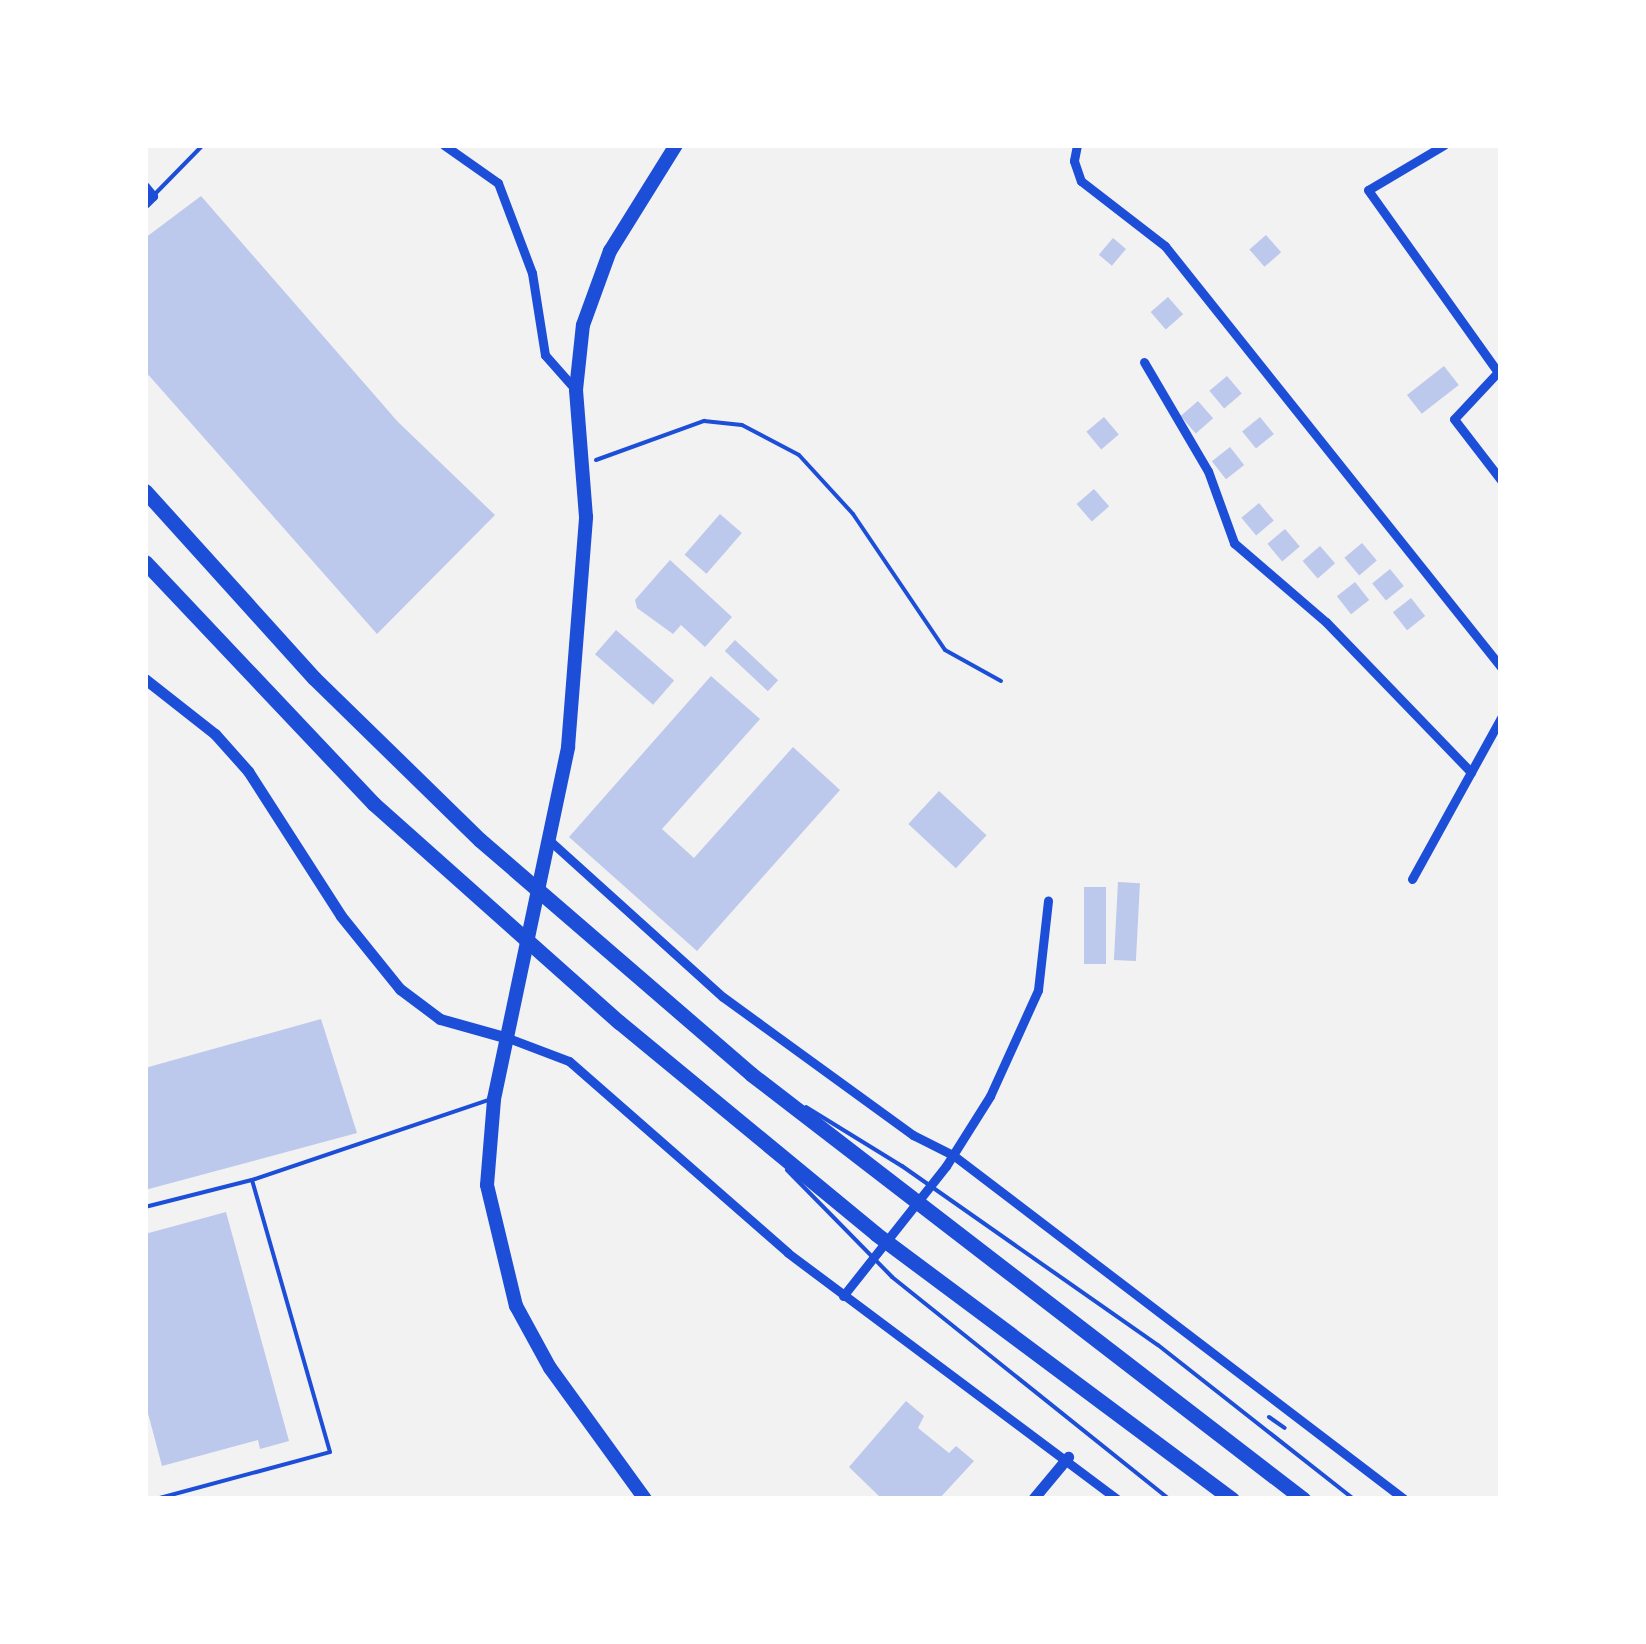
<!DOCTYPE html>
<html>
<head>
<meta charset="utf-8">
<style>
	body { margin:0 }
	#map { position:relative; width:1646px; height:1644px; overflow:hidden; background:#f2f2f2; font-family:"Noto Sans",sans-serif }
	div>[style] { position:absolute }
	.building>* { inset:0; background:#bdc9ec; transform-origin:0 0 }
	.path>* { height:4px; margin:-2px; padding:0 2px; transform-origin:2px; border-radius:2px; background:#1d4ed8 }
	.service>* { height:4px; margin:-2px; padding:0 2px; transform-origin:2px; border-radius:2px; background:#1d4ed8 }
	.minor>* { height:9px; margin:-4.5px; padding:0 4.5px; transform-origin:4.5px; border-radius:4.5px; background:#1d4ed8 }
	.tertiary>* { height:11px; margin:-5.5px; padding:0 5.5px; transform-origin:5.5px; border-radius:5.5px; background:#1d4ed8 }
	.primary>* { height:14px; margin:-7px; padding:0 7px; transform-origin:7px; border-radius:7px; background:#1d4ed8 }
	.motorway>* { height:15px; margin:-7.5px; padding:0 7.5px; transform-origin:7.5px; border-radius:7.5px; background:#1d4ed8 }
	span { translate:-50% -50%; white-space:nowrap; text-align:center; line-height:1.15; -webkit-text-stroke:8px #fff; paint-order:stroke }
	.frame { position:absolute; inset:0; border:148px solid #fff; pointer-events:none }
</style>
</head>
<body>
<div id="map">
	<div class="building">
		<i style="clip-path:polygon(201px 196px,398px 422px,495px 515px,377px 634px,145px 371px,145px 238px)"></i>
		<i style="left:1266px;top:235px;width:23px;height:22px;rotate:49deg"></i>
		<i style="left:1113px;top:238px;width:17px;height:22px;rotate:40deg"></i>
		<i style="left:1168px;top:297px;width:23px;height:23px;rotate:49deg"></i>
		<i style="left:1444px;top:366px;width:24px;height:47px;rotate:52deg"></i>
		<i style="left:1227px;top:376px;width:23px;height:23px;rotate:50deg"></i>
		<i style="left:1198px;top:401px;width:23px;height:23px;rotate:49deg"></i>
		<i style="left:1104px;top:417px;width:23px;height:23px;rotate:50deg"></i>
		<i style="left:1260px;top:417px;width:22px;height:23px;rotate:51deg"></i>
		<i style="left:1230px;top:447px;width:23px;height:23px;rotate:52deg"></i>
		<i style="left:1094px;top:489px;width:23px;height:23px;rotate:49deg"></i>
		<i style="left:1259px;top:503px;width:23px;height:23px;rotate:50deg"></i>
		<i style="left:720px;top:514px;width:29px;height:54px;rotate:41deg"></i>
		<i style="left:1285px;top:529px;width:23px;height:23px;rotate:50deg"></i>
		<i style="left:1362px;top:543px;width:23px;height:23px;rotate:50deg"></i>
		<i style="left:1320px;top:546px;width:23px;height:23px;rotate:49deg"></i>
		<i style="clip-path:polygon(670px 560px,732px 617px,705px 647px,681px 625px,673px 634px,637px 608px,635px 600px)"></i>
		<i style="left:1390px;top:569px;width:22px;height:23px;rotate:51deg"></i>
		<i style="left:1355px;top:582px;width:23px;height:23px;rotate:52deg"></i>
		<i style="left:1411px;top:598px;width:23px;height:23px;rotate:52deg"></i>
		<i style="left:616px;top:630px;width:77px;height:32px;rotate:41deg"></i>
		<i style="left:735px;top:640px;width:59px;height:15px;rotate:43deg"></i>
		<i style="clip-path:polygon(711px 676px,760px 719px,662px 829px,694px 858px,793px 747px,840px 790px,697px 951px,569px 837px)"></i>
		<i style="left:939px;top:791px;width:65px;height:45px;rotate:43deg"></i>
		<i style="left:1118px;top:882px;width:22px;height:78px;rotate:3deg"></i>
		<i style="left:1084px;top:887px;width:22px;height:77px"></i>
		<i style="clip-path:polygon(321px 1019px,357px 1133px,145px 1190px,145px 1068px)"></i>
		<i style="clip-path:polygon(226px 1212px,289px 1441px,260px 1449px,258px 1440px,162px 1466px,145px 1402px,145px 1234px)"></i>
		<i style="clip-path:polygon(906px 1401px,924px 1416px,918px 1428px,949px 1453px,956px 1446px,974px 1461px,939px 1499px,882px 1499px,849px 1467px)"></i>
	</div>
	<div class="path">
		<i style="left:596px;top:460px;width:115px;rotate:-19.9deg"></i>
		<i style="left:704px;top:421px;width:38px;rotate:6deg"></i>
		<i style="left:742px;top:425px;width:64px;rotate:27.8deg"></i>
		<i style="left:799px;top:455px;width:80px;rotate:47.5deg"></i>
		<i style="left:853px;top:514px;width:164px;rotate:55.9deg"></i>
		<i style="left:945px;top:650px;width:64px;rotate:29deg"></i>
		<i style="left:1269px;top:1417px;width:19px;rotate:35deg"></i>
	</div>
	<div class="service">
		<i style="left:154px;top:195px;width:70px;rotate:-45.6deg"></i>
		<i style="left:806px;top:1107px;width:113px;rotate:31.6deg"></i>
		<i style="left:902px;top:1166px;width:312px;rotate:35deg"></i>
		<i style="left:1158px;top:1345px;width:249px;rotate:38.2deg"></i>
		<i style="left:787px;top:1170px;width:150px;rotate:45.5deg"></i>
		<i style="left:892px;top:1277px;width:355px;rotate:38.7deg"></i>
		<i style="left:145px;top:1207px;width:110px;rotate:-14.2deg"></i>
		<i style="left:156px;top:1499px;width:180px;rotate:-15.1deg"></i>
		<i style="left:330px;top:1452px;width:283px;rotate:-106deg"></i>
		<i style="left:252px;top:1180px;width:250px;rotate:-18.7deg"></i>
	</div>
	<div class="minor">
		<i style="left:444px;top:145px;width:66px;rotate:35.1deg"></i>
		<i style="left:498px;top:183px;width:96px;rotate:69.3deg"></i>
		<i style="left:532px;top:273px;width:83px;rotate:81deg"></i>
		<i style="left:545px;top:355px;width:47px;rotate:48.5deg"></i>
		<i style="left:1077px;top:145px;width:16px;rotate:101deg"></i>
		<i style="left:1074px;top:161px;width:21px;rotate:71deg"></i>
		<i style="left:1081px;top:181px;width:106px;rotate:37.7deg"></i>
		<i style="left:1165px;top:246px;width:539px;rotate:51.41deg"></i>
		<i style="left:1444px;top:145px;width:88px;rotate:149.4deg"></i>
		<i style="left:1368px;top:190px;width:224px;rotate:54.5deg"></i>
		<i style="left:1498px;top:372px;width:64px;rotate:133.1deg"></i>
		<i style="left:1454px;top:419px;width:77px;rotate:52.4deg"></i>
		<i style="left:145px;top:186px;width:13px;rotate:51deg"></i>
		<i style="left:153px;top:196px;width:11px;rotate:135deg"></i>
		<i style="left:1144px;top:362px;width:126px;rotate:59.6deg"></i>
		<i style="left:1208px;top:471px;width:77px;rotate:70.1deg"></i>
		<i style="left:1234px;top:543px;width:121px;rotate:40.7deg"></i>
		<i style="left:1326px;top:622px;width:209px;rotate:46deg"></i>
		<i style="left:549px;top:840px;width:234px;rotate:42.1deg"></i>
		<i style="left:723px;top:997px;width:235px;rotate:36deg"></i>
		<i style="left:913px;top:1135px;width:45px;rotate:26.6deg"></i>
		<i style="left:953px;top:1155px;width:567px;rotate:37.33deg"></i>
		<i style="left:1412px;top:879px;width:184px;rotate:-61.1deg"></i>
		<i style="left:508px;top:1038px;width:65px;rotate:20.7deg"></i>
		<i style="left:569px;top:1061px;width:291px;rotate:41.2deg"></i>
		<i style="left:788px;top:1253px;width:411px;rotate:36.8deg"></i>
		<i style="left:843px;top:1296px;width:166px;rotate:-51.6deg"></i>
		<i style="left:946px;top:1166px;width:83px;rotate:-57.8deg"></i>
		<i style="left:990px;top:1096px;width:116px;rotate:-65.6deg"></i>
		<i style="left:1038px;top:990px;width:90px;rotate:-83.6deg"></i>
	</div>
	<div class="tertiary">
		<i style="left:145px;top:679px;width:89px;rotate:38.2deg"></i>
		<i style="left:215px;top:734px;width:50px;rotate:48.3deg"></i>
		<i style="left:248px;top:771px;width:172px;rotate:57.3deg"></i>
		<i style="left:341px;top:916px;width:94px;rotate:51.1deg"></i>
		<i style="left:400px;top:989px;width:50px;rotate:36.9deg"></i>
		<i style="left:440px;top:1019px;width:71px;rotate:15.6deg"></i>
		<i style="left:1033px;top:1499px;width:55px;rotate:-50.2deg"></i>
	</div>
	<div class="primary">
		<i style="left:645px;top:1499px;width:162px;rotate:-125.9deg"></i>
		<i style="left:550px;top:1368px;width:71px;rotate:-118.7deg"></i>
		<i style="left:516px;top:1306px;width:124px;rotate:-103.5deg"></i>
		<i style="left:487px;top:1185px;width:86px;rotate:-85.3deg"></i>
		<i style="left:494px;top:1099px;width:360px;rotate:-78.1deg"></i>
		<i style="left:568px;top:747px;width:231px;rotate:-85.5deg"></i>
		<i style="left:586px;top:517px;width:127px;rotate:-94.5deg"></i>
		<i style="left:576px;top:390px;width:65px;rotate:-83.9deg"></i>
		<i style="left:583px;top:325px;width:79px;rotate:-70deg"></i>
		<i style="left:610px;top:251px;width:125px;rotate:-58.1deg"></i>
	</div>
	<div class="motorway">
		<i style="left:145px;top:491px;width:252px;rotate:47.9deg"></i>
		<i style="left:314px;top:678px;width:232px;rotate:44.3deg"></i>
		<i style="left:480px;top:840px;width:358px;rotate:40.8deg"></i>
		<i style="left:751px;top:1074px;width:697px;rotate:37.59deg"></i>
		<i style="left:145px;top:562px;width:333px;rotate:46.6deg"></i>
		<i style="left:374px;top:804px;width:328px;rotate:41.7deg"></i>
		<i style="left:619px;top:1022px;width:333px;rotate:39.5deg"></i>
		<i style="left:876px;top:1234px;width:444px;rotate:36.7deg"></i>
	</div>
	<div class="frame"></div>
</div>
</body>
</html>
